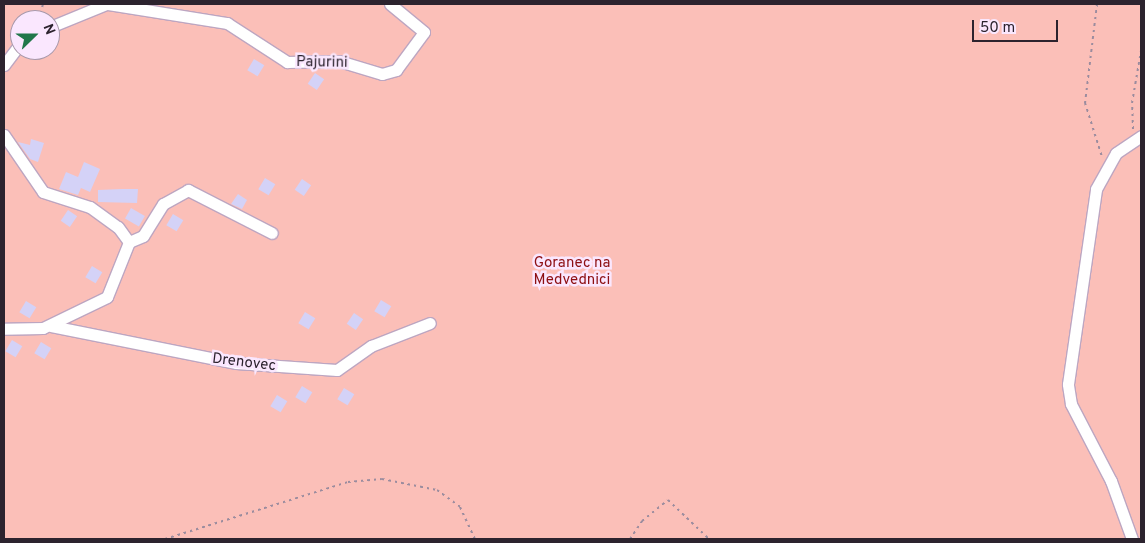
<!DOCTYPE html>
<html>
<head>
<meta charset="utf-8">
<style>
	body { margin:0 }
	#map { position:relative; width:1145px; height:543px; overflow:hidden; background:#fae7fe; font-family:Overpass,sans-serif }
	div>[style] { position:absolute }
	.green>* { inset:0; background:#fbbfb8 }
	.building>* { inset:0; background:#d4d2f7; transform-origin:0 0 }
	.path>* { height:2px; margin-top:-1px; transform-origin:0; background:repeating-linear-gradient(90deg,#9b8c9e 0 2.5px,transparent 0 6.5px) }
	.roads { filter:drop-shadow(1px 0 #bda6c1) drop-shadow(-1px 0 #bda6c1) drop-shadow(0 1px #bda6c1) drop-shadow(0 -1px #bda6c1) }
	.minor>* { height:11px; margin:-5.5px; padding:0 5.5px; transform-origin:5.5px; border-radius:5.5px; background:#fff }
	span { translate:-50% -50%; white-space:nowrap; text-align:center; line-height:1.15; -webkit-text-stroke:5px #fae7fe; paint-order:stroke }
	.street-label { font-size:15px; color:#2c232e }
	.park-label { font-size:15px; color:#8d0f12 }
	.frame { position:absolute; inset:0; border:5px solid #2c232e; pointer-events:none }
	.north { position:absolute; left:10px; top:10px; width:50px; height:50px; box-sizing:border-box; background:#fae7fe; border:1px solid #a899ab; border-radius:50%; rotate:68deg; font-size:14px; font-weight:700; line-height:20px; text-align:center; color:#2c232e }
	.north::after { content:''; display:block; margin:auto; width:18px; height:22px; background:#21774a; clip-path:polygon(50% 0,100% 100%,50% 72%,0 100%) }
	.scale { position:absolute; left:972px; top:20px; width:86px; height:22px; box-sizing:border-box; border:2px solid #2c232e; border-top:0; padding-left:6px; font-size:15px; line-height:18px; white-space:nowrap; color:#2c232e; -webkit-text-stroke:4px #fae7fe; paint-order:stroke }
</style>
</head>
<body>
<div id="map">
	<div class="green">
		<i style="clip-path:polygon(evenodd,4px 4px,1141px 4px,1141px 539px,4px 539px,4px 4px,20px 20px,50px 20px,50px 50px,20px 50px,20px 20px)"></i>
	</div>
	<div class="building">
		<i style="left:254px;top:59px;width:12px;height:13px;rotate:31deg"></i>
		<i style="left:315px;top:73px;width:11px;height:13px;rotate:34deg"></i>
		<i style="clip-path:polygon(31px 139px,44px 143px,38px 162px,30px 159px,18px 142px,30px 145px)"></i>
		<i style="clip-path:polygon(84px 162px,100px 169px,90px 192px,81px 188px,78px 195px,59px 189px,66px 172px,78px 177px)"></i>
		<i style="left:265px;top:178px;width:12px;height:13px;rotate:31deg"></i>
		<i style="left:302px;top:179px;width:11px;height:13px;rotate:34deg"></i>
		<i style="clip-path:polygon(122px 189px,138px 189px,137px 203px,98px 202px,98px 190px)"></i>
		<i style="clip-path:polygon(238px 194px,247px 200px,242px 209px,231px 204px)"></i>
		<i style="left:131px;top:208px;width:16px;height:12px;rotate:30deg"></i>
		<i style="left:68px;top:210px;width:11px;height:13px;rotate:34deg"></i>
		<i style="left:173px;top:214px;width:12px;height:13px;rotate:31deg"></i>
		<i style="left:92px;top:266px;width:12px;height:13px;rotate:31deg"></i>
		<i style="left:381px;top:300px;width:12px;height:13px;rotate:31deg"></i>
		<i style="left:26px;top:301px;width:12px;height:13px;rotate:31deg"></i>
		<i style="left:305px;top:312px;width:12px;height:13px;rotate:31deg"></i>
		<i style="left:354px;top:313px;width:11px;height:13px;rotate:34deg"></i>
		<i style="left:12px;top:340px;width:12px;height:13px;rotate:31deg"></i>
		<i style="left:41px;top:342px;width:12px;height:13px;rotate:31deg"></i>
		<i style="left:302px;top:386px;width:12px;height:13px;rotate:31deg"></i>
		<i style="left:344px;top:388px;width:12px;height:13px;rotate:31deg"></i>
		<i style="left:277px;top:395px;width:12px;height:13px;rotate:31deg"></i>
	</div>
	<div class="path">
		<i style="left:1097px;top:4px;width:100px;rotate:96.9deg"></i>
		<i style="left:1085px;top:103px;width:57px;rotate:72.5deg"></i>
		<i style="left:39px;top:20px;width:16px;rotate:-76deg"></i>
		<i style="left:1133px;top:129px;width:26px;rotate:-92deg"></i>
		<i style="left:1132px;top:103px;width:53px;rotate:-80.2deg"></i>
		<i style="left:165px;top:539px;width:192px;rotate:-17.3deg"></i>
		<i style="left:348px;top:482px;width:34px;rotate:-5deg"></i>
		<i style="left:382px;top:479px;width:56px;rotate:11.3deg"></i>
		<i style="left:437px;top:490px;width:29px;rotate:36deg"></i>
		<i style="left:460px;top:507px;width:35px;rotate:65deg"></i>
		<i style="left:630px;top:539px;width:22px;rotate:-56deg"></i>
		<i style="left:642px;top:521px;width:33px;rotate:-39deg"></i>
		<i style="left:668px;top:500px;width:57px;rotate:43.6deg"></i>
	</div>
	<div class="roads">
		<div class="minor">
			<i style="left:108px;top:4px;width:121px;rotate:9.1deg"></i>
			<i style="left:227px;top:23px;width:72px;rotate:33deg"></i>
			<i style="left:287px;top:62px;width:52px;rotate:-1.1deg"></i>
			<i style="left:339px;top:61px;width:45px;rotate:16.8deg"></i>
			<i style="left:382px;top:74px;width:15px;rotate:-16deg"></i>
			<i style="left:396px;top:70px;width:47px;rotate:-53.6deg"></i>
			<i style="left:424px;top:32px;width:44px;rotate:-140.5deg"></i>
			<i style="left:50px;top:27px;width:61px;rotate:-22.3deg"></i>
			<i style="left:4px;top:65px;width:26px;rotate:-53deg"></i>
			<i style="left:4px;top:135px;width:69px;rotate:55.6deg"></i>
			<i style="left:43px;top:192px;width:49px;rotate:17.7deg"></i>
			<i style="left:90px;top:207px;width:34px;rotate:36deg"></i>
			<i style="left:118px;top:227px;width:19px;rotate:54deg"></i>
			<i style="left:129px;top:242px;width:59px;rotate:111.8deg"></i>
			<i style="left:107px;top:297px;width:71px;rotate:154.2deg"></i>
			<i style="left:43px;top:328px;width:39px;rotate:179deg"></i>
			<i style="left:129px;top:242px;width:15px;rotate:-23deg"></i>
			<i style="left:143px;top:236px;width:38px;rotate:-58deg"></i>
			<i style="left:163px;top:204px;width:29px;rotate:-29deg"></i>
			<i style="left:188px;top:190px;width:94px;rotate:27.1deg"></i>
			<i style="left:51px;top:326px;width:189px;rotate:11.3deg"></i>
			<i style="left:236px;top:363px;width:101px;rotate:4deg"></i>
			<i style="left:337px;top:370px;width:42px;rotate:-35.2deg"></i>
			<i style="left:371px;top:346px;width:63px;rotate:-21.3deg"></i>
			<i style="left:1132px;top:539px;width:62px;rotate:-109.9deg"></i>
			<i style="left:1111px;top:481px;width:87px;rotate:-117.5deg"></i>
			<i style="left:1071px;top:404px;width:20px;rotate:-99deg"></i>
			<i style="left:1068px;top:384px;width:197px;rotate:-81.8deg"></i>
			<i style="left:1096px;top:189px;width:41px;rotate:-60.9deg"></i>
			<i style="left:1116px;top:153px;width:30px;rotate:-34deg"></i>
		</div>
	</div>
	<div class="street-label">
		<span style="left:322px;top:63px;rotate:1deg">Pajurini</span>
		<span style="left:244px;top:363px;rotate:7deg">Drenovec</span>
	</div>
	<div class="park-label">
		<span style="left:572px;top:272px">Goranec na<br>Medvednici</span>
	</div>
	<div class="frame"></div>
	<div class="north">N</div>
	<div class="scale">50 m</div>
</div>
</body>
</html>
